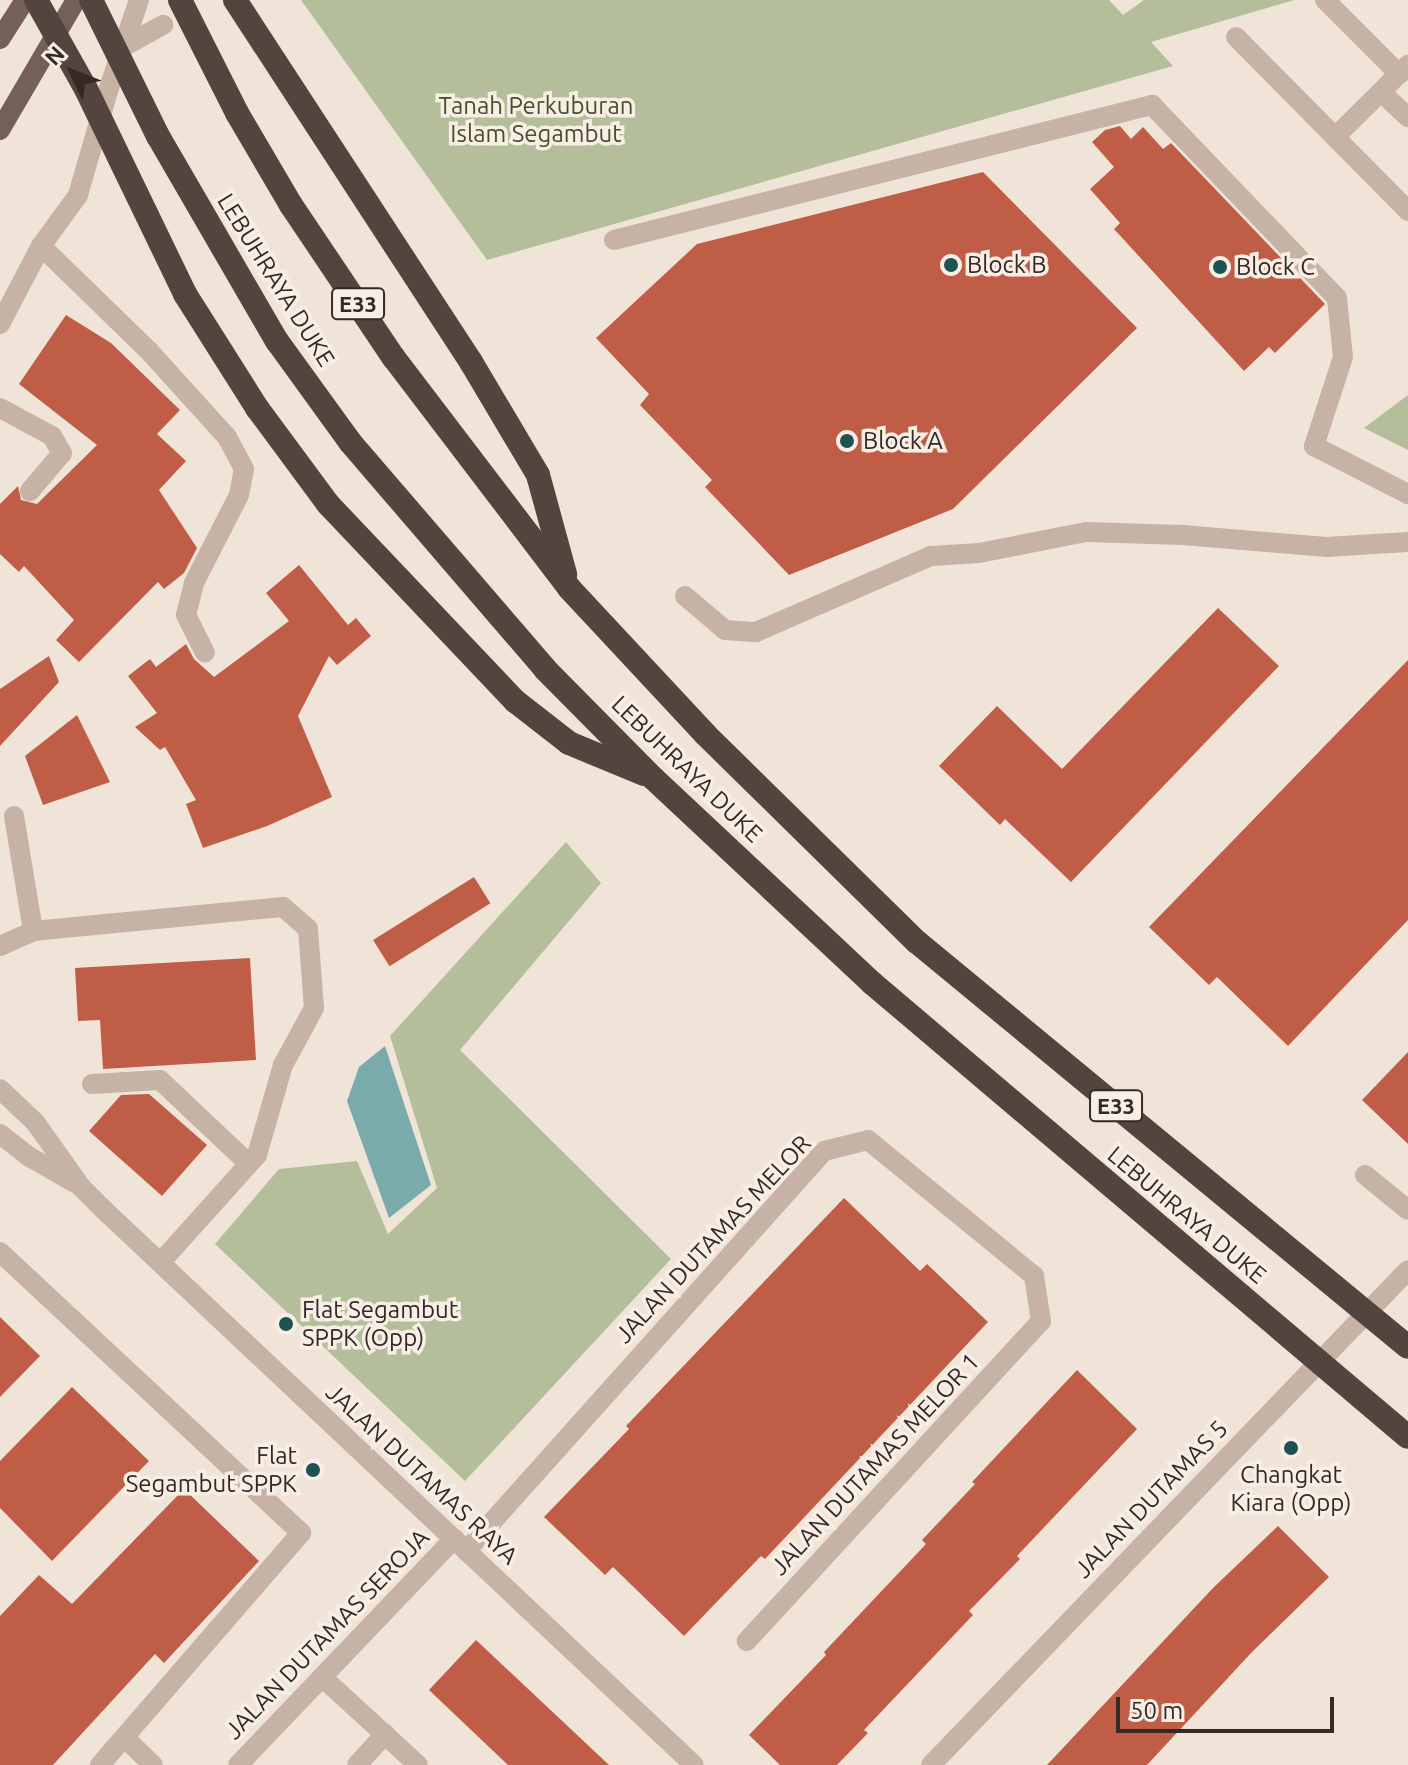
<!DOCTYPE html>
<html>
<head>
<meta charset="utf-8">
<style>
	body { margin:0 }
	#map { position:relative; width:1408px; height:1765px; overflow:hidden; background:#f0e4d9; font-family:Ubuntu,sans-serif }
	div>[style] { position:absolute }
	.green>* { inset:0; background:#b4be9a }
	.water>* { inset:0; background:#7aabab }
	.building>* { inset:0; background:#c05d47; transform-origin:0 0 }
	.minor>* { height:20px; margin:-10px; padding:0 10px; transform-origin:10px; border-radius:10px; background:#c7b3a6 }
	.major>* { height:20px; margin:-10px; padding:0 10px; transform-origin:10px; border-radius:10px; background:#756058 }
	.highway>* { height:24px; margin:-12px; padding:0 12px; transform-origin:12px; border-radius:12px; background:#54443e }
	.dots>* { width:22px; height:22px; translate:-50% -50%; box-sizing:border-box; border:4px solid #f8eee5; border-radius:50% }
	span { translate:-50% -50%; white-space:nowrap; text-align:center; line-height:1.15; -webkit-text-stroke:7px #f8eee5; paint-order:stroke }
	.shield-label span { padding:2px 6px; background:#f8eee5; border:2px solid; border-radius:6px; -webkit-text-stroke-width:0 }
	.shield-label { font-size:22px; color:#332a26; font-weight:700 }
	.park-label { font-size:24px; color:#45502b }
	.poi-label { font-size:24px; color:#332a26 }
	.left { translate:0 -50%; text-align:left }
	.right { translate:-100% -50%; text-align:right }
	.street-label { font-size:24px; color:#332a26 }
	.north { position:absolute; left:32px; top:32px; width:80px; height:80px; -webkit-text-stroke:6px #f8eee5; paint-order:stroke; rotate:313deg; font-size:22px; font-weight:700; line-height:32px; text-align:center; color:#332a26 }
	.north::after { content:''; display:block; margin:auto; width:28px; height:36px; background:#332a26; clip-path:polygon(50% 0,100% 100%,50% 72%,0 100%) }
	.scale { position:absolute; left:1116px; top:1697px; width:218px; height:36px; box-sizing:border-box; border:4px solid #332a26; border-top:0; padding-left:10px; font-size:24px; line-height:28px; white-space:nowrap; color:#332a26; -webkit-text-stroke:6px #f8eee5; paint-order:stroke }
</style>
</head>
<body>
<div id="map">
	<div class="green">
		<i style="clip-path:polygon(301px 0,1109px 0,1123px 15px,1144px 0,1294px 0,1151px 42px,1173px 66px,487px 260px)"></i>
		<i style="clip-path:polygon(1408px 395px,1408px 450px,1364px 428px)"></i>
		<i style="clip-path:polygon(566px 842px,601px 883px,460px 1050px,671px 1259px,465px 1481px,215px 1244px,279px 1169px,357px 1161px,388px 1234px,437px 1188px,390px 1036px)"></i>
	</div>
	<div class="water">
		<i style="clip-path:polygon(385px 1046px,431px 1185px,389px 1218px,347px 1101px,359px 1067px)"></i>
	</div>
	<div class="building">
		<i style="clip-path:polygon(1120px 126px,1131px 139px,1143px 127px,1163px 149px,1171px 143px,1325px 304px,1275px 353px,1269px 347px,1244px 371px,1114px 229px,1120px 223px,1090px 189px,1114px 167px,1092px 142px,1105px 130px)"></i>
		<i style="clip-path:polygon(983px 172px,1137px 328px,953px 509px,789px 575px,705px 487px,712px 480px,640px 405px,649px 394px,596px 338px,697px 244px)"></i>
		<i style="clip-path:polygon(66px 315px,111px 343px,180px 410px,157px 434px,186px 461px,159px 490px,197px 548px,184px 573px,164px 589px,158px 582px,79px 662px,56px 640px,74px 620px,24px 566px,19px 572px,0 554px,0 504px,18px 486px,21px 500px,37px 504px,97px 445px,19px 384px)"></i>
		<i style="clip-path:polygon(299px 565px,348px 625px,356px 618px,371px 636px,337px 665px,329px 656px,298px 716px,332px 797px,267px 826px,203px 848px,186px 804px,196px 800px,165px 747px,160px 750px,135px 727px,157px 713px,128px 676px,150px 659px,156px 667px,186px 644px,194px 659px,214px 677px,289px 621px,266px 593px)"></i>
		<i style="clip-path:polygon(1218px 608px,1279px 666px,1071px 882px,1005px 819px,1000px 825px,939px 766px,997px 706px,1062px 769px)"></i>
		<i style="clip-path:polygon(49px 656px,59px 682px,0 746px,0 689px)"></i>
		<i style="clip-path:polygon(1408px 660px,1408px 920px,1288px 1046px,1217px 977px,1209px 985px,1149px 927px)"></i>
		<i style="clip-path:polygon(77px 715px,110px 782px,43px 805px,25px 756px)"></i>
		<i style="left:474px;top:877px;width:31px;height:119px;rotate:58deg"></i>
		<i style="clip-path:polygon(250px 958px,256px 1060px,103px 1069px,100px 1020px,78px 1021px,75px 968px)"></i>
		<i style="clip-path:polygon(1408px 1052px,1408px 1144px,1362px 1100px)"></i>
		<i style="clip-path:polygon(149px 1094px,207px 1145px,162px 1196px,89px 1131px,121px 1095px)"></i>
		<i style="clip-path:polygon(844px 1198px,920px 1271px,927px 1264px,988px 1322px,765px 1559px,761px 1556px,684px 1636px,613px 1567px,605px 1575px,544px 1517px,629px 1429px,626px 1426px)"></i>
		<i style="clip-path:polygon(0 1317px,40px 1356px,0 1397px)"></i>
		<i style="clip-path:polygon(1077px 1370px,1137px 1429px,1017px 1556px,1020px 1559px,969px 1611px,973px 1615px,864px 1730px,868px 1733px,837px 1765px,780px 1765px,749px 1735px,826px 1655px,824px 1652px,926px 1544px,922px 1540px,975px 1484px,972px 1482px)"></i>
		<i style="clip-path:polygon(72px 1387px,149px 1461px,52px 1561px,0 1508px,0 1461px)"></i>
		<i style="clip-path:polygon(184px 1489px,259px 1561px,164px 1663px,155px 1654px,53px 1765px,0 1765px,0 1616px,39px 1575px,72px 1604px)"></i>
		<i style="clip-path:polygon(1278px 1526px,1329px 1577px,1252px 1652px,1147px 1765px,1047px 1765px,1213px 1588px)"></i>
		<i style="clip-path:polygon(476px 1640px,609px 1765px,508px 1765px,429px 1690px)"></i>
	</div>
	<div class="minor">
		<i style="left:1325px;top:0;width:105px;rotate:45deg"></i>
		<i style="left:1236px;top:37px;width:245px;rotate:45.3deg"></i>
		<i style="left:123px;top:47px;width:46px;rotate:-28.8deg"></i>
		<i style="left:1381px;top:92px;width:37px;rotate:43deg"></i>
		<i style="left:1335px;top:137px;width:103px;rotate:-44.6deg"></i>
		<i style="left:614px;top:240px;width:555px;rotate:-14.09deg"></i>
		<i style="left:1152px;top:105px;width:267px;rotate:46.2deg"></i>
		<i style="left:1337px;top:298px;width:59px;rotate:84.2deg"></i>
		<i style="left:1343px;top:357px;width:94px;rotate:108deg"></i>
		<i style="left:1314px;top:446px;width:106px;rotate:27.1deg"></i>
		<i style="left:41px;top:246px;width:151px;rotate:44.2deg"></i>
		<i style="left:149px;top:351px;width:116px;rotate:47.8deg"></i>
		<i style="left:227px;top:437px;width:36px;rotate:62deg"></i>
		<i style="left:244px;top:469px;width:26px;rotate:101deg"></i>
		<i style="left:239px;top:495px;width:99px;rotate:117.1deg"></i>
		<i style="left:194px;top:583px;width:33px;rotate:104deg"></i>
		<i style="left:186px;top:615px;width:42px;rotate:63.4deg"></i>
		<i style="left:0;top:324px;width:88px;rotate:-62.3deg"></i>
		<i style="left:41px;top:246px;width:63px;rotate:-54deg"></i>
		<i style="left:78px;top:195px;width:108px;rotate:-73.9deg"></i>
		<i style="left:108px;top:91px;width:96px;rotate:-71.2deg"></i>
		<i style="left:0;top:408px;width:59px;rotate:28.3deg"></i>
		<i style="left:52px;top:436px;width:20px;rotate:60deg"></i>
		<i style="left:62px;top:453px;width:50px;rotate:130.1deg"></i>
		<i style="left:685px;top:596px;width:52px;rotate:40.4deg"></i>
		<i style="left:725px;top:630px;width:31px;rotate:4deg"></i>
		<i style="left:756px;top:632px;width:191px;rotate:-23.5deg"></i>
		<i style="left:931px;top:556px;width:48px;rotate:-3.6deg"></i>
		<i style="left:979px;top:553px;width:109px;rotate:-11.1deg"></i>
		<i style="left:1086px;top:532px;width:97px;rotate:1.8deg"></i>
		<i style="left:1183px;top:535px;width:144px;rotate:4.8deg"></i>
		<i style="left:1326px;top:547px;width:82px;rotate:-3.5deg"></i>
		<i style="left:14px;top:816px;width:117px;rotate:80.6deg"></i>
		<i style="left:0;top:946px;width:36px;rotate:-24deg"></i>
		<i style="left:33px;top:931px;width:251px;rotate:-5.5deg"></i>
		<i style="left:283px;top:907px;width:33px;rotate:41deg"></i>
		<i style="left:308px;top:929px;width:79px;rotate:85.7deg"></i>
		<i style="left:314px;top:1008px;width:65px;rotate:118.5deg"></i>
		<i style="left:283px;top:1065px;width:94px;rotate:106.1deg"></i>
		<i style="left:257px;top:1155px;width:145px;rotate:131.9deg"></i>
		<i style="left:92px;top:1084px;width:68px;rotate:-3.4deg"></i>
		<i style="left:160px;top:1080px;width:122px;rotate:43.3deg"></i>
		<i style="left:0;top:1089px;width:48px;rotate:43.3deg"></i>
		<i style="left:35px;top:1122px;width:80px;rotate:54.7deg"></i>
		<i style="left:81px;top:1187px;width:31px;rotate:45deg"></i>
		<i style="left:103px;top:1209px;width:811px;rotate:43.25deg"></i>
		<i style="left:0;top:1134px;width:36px;rotate:38deg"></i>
		<i style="left:28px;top:1156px;width:54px;rotate:29.9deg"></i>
		<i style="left:1365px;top:1175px;width:55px;rotate:39.1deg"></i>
		<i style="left:0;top:1252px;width:412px;rotate:43deg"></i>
		<i style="left:301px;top:1533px;width:307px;rotate:130.9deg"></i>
		<i style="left:466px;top:1551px;width:537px;rotate:-48.17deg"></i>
		<i style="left:824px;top:1151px;width:45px;rotate:-14deg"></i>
		<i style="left:868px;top:1140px;width:215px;rotate:39.3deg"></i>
		<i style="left:1034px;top:1276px;width:46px;rotate:81.2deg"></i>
		<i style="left:1041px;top:1321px;width:435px;rotate:132.6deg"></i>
		<i style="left:322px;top:1677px;width:130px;rotate:42.5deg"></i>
		<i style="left:125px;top:1738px;width:39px;rotate:44deg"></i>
		<i style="left:238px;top:1765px;width:313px;rotate:-46.3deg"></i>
		<i style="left:357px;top:1765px;width:42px;rotate:-47.9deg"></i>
		<i style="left:931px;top:1765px;width:687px;rotate:-46.06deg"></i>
	</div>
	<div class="major">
		<i style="left:0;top:39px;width:46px;rotate:-57.3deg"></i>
		<i style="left:0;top:130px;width:151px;rotate:-59.7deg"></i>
	</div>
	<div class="highway">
		<i style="left:36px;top:0;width:102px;rotate:60.7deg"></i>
		<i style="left:86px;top:89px;width:228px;rotate:64.2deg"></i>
		<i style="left:185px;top:294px;width:135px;rotate:57.7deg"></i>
		<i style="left:257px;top:408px;width:119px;rotate:53.5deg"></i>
		<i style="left:328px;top:504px;width:272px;rotate:46.5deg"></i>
		<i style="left:515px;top:701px;width:68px;rotate:37.9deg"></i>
		<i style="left:569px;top:743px;width:81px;rotate:22.5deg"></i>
		<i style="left:91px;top:0;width:152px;rotate:63.8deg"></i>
		<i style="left:158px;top:136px;width:237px;rotate:59.9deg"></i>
		<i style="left:277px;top:341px;width:125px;rotate:54.1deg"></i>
		<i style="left:350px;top:442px;width:299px;rotate:49.3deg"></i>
		<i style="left:545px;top:669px;width:153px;rotate:45.3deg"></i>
		<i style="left:653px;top:778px;width:300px;rotate:43.1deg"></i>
		<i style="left:872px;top:983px;width:702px;rotate:40.27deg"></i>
		<i style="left:180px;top:0;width:127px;rotate:63.2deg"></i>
		<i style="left:237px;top:113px;width:107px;rotate:59.6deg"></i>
		<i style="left:291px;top:205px;width:184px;rotate:56.1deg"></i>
		<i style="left:394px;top:358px;width:289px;rotate:52.7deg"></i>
		<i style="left:569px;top:588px;width:200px;rotate:47deg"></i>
		<i style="left:705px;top:734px;width:297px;rotate:44.5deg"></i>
		<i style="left:917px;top:942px;width:636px;rotate:39.52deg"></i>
		<i style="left:235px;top:0;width:432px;rotate:56.9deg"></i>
		<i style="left:471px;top:362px;width:131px;rotate:59.3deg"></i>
		<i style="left:538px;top:475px;width:103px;rotate:74.7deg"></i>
	</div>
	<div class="dots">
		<i style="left:951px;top:265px;background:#1e5253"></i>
		<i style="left:1220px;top:267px;background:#1e5253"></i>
		<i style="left:847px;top:441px;background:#1e5253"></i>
		<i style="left:286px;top:1324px;background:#1e5253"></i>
		<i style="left:1291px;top:1448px;background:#1e5253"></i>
		<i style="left:313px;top:1470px;background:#1e5253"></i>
	</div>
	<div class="shield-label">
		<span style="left:358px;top:304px">E33</span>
		<span style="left:1116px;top:1106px">E33</span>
	</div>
	<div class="park-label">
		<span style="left:536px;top:120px">Tanah Perkuburan<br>Islam Segambut</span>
	</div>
	<div class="poi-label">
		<span class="left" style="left:967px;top:265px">Block B</span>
		<span class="left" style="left:1236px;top:267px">Block C</span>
		<span class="left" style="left:863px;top:441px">Block A</span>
		<span class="left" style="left:302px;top:1324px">Flat Segambut<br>SPPK (Opp)</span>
		<span class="right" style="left:297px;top:1470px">Flat<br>Segambut SPPK</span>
		<span style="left:1291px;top:1489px">Changkat<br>Kiara (Opp)</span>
	</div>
	<div class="street-label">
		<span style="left:276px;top:280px;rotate:58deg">LEBUHRAYA DUKE</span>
		<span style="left:687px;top:769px;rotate:44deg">LEBUHRAYA DUKE</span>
		<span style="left:1187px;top:1215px;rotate:40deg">LEBUHRAYA DUKE</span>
		<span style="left:713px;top:1239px;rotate:-47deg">JALAN DUTAMAS MELOR</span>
		<span style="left:875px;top:1464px;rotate:-47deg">JALAN DUTAMAS MELOR 1</span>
		<span style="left:422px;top:1474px;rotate:43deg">JALAN DUTAMAS RAYA</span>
		<span style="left:1151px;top:1499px;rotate:-46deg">JALAN DUTAMAS 5</span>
		<span style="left:327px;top:1634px;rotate:-46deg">JALAN DUTAMAS SEROJA</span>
	</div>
	<div class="north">N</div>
	<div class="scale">50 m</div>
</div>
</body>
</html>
